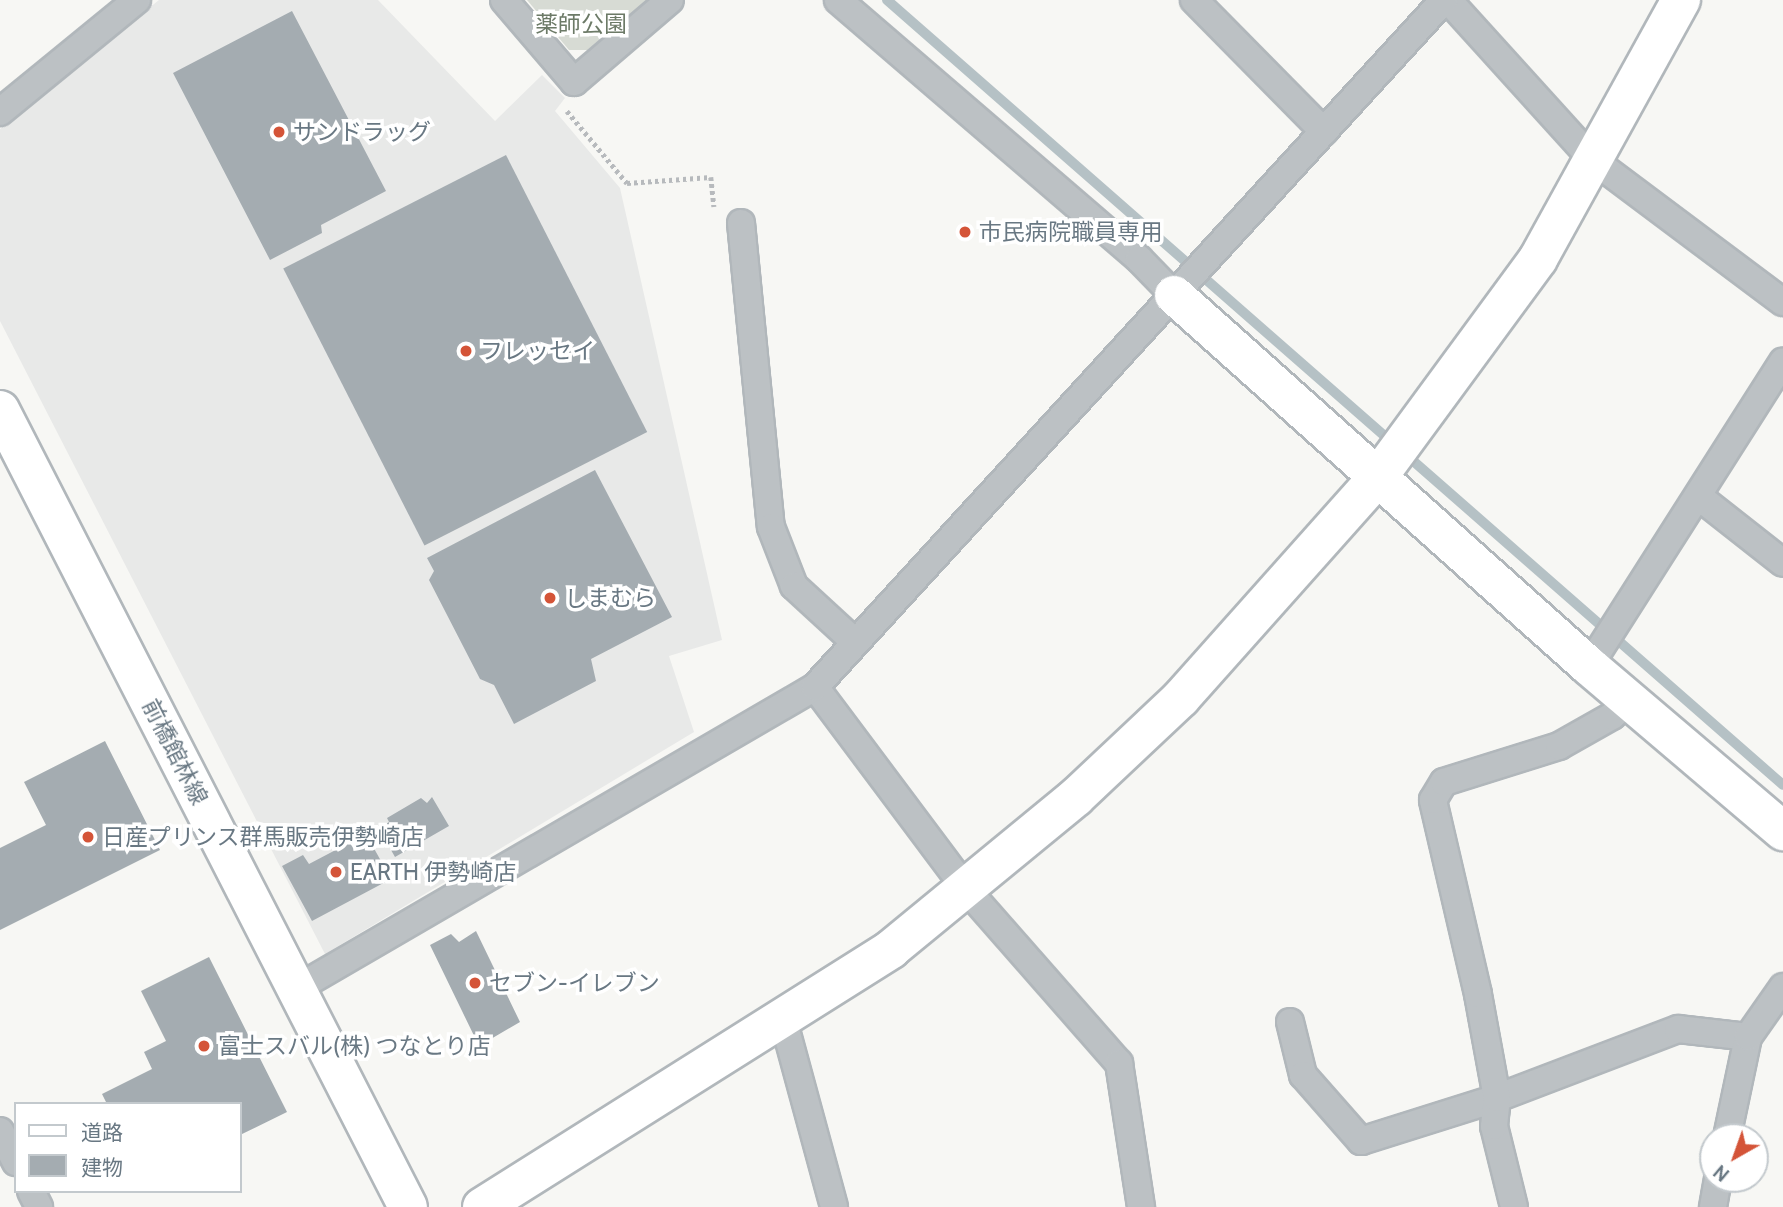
<!DOCTYPE html>
<html>
<head>
<meta charset="utf-8">
<style>
	body { margin:0 }
	#map { position:relative; width:1783px; height:1207px; overflow:hidden; background:#f7f7f4; font-family:Cabin,"Noto Sans JP",sans-serif }
	div>[style] { position:absolute }
	.built>* { inset:0; background:#e8e9e8 }
	.green>* { inset:0; background:#d7dbd4 }
	.stream>* { height:10px; margin:-5px; padding:0 5px; transform-origin:5px; border-radius:5px; background:#b5c1c5 }
	.building>* { inset:0; background:#a4acb1; transform-origin:0 0 }
	.path>* { height:4.5px; margin-top:-2.25px; transform-origin:0; background:repeating-linear-gradient(90deg,#b7babd 0 3.5px,transparent 0 7px) }
	.roads { filter:drop-shadow(2px 0 #b1b7bb) drop-shadow(-2px 0 #b1b7bb) drop-shadow(0 2px #b1b7bb) drop-shadow(0 -2px #b1b7bb) }
	.street>* { height:26px; margin:-13px; padding:0 13px; transform-origin:13px; border-radius:13px; background:#bcc1c4 }
	.secondary>* { height:38px; margin:-19px; padding:0 19px; transform-origin:19px; border-radius:19px; background:#fff }
	.primary>* { height:38px; margin:-19px; padding:0 19px; transform-origin:19px; border-radius:19px; background:#fff }
	.dots>* { width:19px; height:19px; translate:-50% -50%; box-sizing:border-box; border:4px solid #fff; border-radius:50% }
	span { translate:-50% -50%; white-space:nowrap; text-align:center; line-height:1.15; -webkit-text-stroke:7px #fff; paint-order:stroke }
	.park-label { font-size:23px; color:#6c7a67 }
	.poi-label { font-size:23px; color:#697883 }
	.left { translate:0 -50%; text-align:left }
	.street-label { font-size:23px; color:#697883 }
	.legend { position:absolute; left:14px; top:1102px; width:228px; height:91px; box-sizing:border-box; background:#fff; border:2px solid #c3c9cd; margin:0; padding:9px 12px; list-style:none; font-size:21px; color:#697883 }
	.legend li { display:flex; align-items:center; gap:14px; height:35px }
	.legend b { width:35px; border:2px solid #c3c9cd }
	.north { position:absolute; left:1699px; top:1123px; width:70px; height:70px; box-sizing:border-box; background:#fff; border:2px solid #c3c9cd; border-radius:50%; rotate:220deg; font-size:19px; font-weight:700; line-height:28px; text-align:center; color:#697883 }
	.north::after { content:''; display:block; margin:auto; width:24px; height:32px; background:#d45438; clip-path:polygon(50% 0,100% 100%,50% 72%,0 100%) }
</style>
</head>
<body>
<div id="map">
	<div class="built">
		<i style="clip-path:polygon(159px 0,378px 0,495px 121px,542px 75px,565px 98px,555px 111px,620px 188px,722px 640px,669px 656px,694px 732px,325px 954px,0 321px,0 129px)"></i>
	</div>
	<div class="green">
		<i style="clip-path:polygon(527px 0,648px 0,589px 50px,569px 50px)"></i>
	</div>
	<div class="stream">
		<i style="left:887px;top:0;width:1191px;rotate:41.22deg"></i>
	</div>
	<div class="building">
		<i style="clip-path:polygon(292px 11px,386px 191px,321px 225px,322px 233px,270px 260px,173px 73px)"></i>
		<i style="left:506px;top:155px;width:311px;height:250px;rotate:63deg"></i>
		<i style="clip-path:polygon(595px 470px,672px 617px,591px 659px,596px 681px,514px 724px,494px 685px,480px 679px,429px 580px,434px 571px,427px 558px)"></i>
		<i style="clip-path:polygon(105px 741px,160px 850px,0 930px,0 848px,46px 825px,24px 782px)"></i>
		<i style="clip-path:polygon(432px 797px,449px 826px,395px 857px,379px 829px,389px 822px,387px 818px,421px 798px,427px 803px)"></i>
		<i style="clip-path:polygon(366px 834px,391px 879px,312px 921px,282px 866px,303px 855px,309px 864px)"></i>
		<i style="clip-path:polygon(476px 931px,520px 1022px,479px 1046px,430px 945px,451px 934px,459px 942px)"></i>
		<i style="clip-path:polygon(209px 957px,287px 1112px,240px 1135px,240px 1104px,107px 1104px,102px 1094px,152px 1069px,144px 1052px,166px 1041px,141px 991px)"></i>
	</div>
	<div class="path">
		<i style="left:567px;top:111px;width:94px;rotate:50.2deg"></i>
		<i style="left:627px;top:183px;width:84px;rotate:-4.1deg"></i>
		<i style="left:711px;top:177px;width:30px;rotate:84deg"></i>
	</div>
	<div class="roads">
		<div class="street">
			<i style="left:504px;top:0;width:108px;rotate:49.5deg"></i>
			<i style="left:574px;top:82px;width:126px;rotate:-40.5deg"></i>
			<i style="left:838px;top:0;width:397px;rotate:40.7deg"></i>
			<i style="left:1139px;top:259px;width:50px;rotate:45.8deg"></i>
			<i style="left:1194px;top:0;width:185px;rotate:45.4deg"></i>
			<i style="left:1448px;top:0;width:216px;rotate:47.8deg"></i>
			<i style="left:1593px;top:160px;width:237px;rotate:36.8deg"></i>
			<i style="left:0;top:112px;width:177px;rotate:-39.3deg"></i>
			<i style="left:741px;top:223px;width:305px;rotate:84.4deg"></i>
			<i style="left:771px;top:527px;width:63px;rotate:68.7deg"></i>
			<i style="left:794px;top:586px;width:83px;rotate:42.6deg"></i>
			<i style="left:1698px;top:496px;width:108px;rotate:38.2deg"></i>
			<i style="left:1589px;top:666px;width:361px;rotate:-57.5deg"></i>
			<i style="left:815px;top:687px;width:252px;rotate:53.2deg"></i>
			<i style="left:966px;top:889px;width:232px;rotate:48.7deg"></i>
			<i style="left:1119px;top:1063px;width:146px;rotate:81.3deg"></i>
			<i style="left:296px;top:989px;width:600px;rotate:-30.19deg"></i>
			<i style="left:815px;top:687px;width:931px;rotate:-47.52deg"></i>
			<i style="left:783px;top:1019px;width:195px;rotate:74.8deg"></i>
			<i style="left:1290px;top:1022px;width:55px;rotate:76.2deg"></i>
			<i style="left:1303px;top:1075px;width:88px;rotate:48.7deg"></i>
			<i style="left:1361px;top:1141px;width:143px;rotate:-17.5deg"></i>
			<i style="left:1497px;top:1098px;width:194px;rotate:-20.9deg"></i>
			<i style="left:1678px;top:1029px;width:70px;rotate:6.5deg"></i>
			<i style="left:0;top:1131px;width:35px;rotate:63deg"></i>
			<i style="left:1727px;top:1137px;width:102px;rotate:-78.1deg"></i>
			<i style="left:1748px;top:1037px;width:61px;rotate:-55deg"></i>
			<i style="left:31px;top:1191px;width:18px;rotate:63deg"></i>
			<i style="left:1514px;top:1207px;width:83px;rotate:-103.9deg"></i>
			<i style="left:1494px;top:1126px;width:28px;rotate:-84deg"></i>
			<i style="left:1497px;top:1098px;width:106px;rotate:-100.4deg"></i>
			<i style="left:1478px;top:994px;width:199px;rotate:-103.1deg"></i>
			<i style="left:1433px;top:800px;width:21px;rotate:-59deg"></i>
			<i style="left:1444px;top:782px;width:121px;rotate:-17.4deg"></i>
			<i style="left:1559px;top:746px;width:61px;rotate:-29.5deg"></i>
			<i style="left:1612px;top:716px;width:23px;rotate:-43deg"></i>
			<i style="left:1713px;top:1207px;width:28px;rotate:-80deg"></i>
		</div>
		<div class="secondary">
			<i style="left:1174px;top:295px;width:557px;rotate:41.8deg"></i>
			<i style="left:1589px;top:666px;width:255px;rotate:40.4deg"></i>
			<i style="left:482px;top:1207px;width:484px;rotate:-32.2deg"></i>
			<i style="left:891px;top:949px;width:239px;rotate:-39.4deg"></i>
			<i style="left:1076px;top:797px;width:144px;rotate:-43.3deg"></i>
			<i style="left:1181px;top:698px;width:296px;rotate:-48.3deg"></i>
			<i style="left:1378px;top:477px;width:270px;rotate:-53.7deg"></i>
			<i style="left:1538px;top:259px;width:296px;rotate:-61.1deg"></i>
		</div>
		<div class="primary">
			<i style="left:0;top:410px;width:895px;rotate:62.89deg"></i>
		</div>
	</div>
	<div class="dots">
		<i style="left:279px;top:132px;background:#d45438"></i>
		<i style="left:965px;top:232px;background:#d45438"></i>
		<i style="left:466px;top:351px;background:#d45438"></i>
		<i style="left:550px;top:598px;background:#d45438"></i>
		<i style="left:88px;top:837px;background:#d45438"></i>
		<i style="left:336px;top:872px;background:#d45438"></i>
		<i style="left:475px;top:983px;background:#d45438"></i>
		<i style="left:204px;top:1046px;background:#d45438"></i>
	</div>
	<div class="park-label">
		<span style="left:581px;top:24px">薬師公園</span>
	</div>
	<div class="poi-label">
		<span class="left" style="left:293px;top:132px">サンドラッグ</span>
		<span class="left" style="left:979px;top:232px">市民病院職員専用</span>
		<span class="left" style="left:480px;top:351px">フレッセイ</span>
		<span class="left" style="left:564px;top:598px">しまむら</span>
		<span class="left" style="left:102px;top:837px">日産プリンス群馬販売伊勢崎店</span>
		<span class="left" style="left:350px;top:872px">EARTH 伊勢崎店</span>
		<span class="left" style="left:489px;top:983px">セブン-イレブン</span>
		<span class="left" style="left:218px;top:1046px">富士スバル(株) つなとり店</span>
	</div>
	<div class="street-label">
		<span style="left:175px;top:752px;rotate:63deg">前橋館林線</span>
	</div>
	<ul class="legend">
	<li><b style="height:9px;background:#fff"></b>道路</li>
	<li><b style="height:19px;background:#a4acb1"></b>建物</li>
	</ul>
	<div class="north">N</div>
</div>
</body>
</html>
